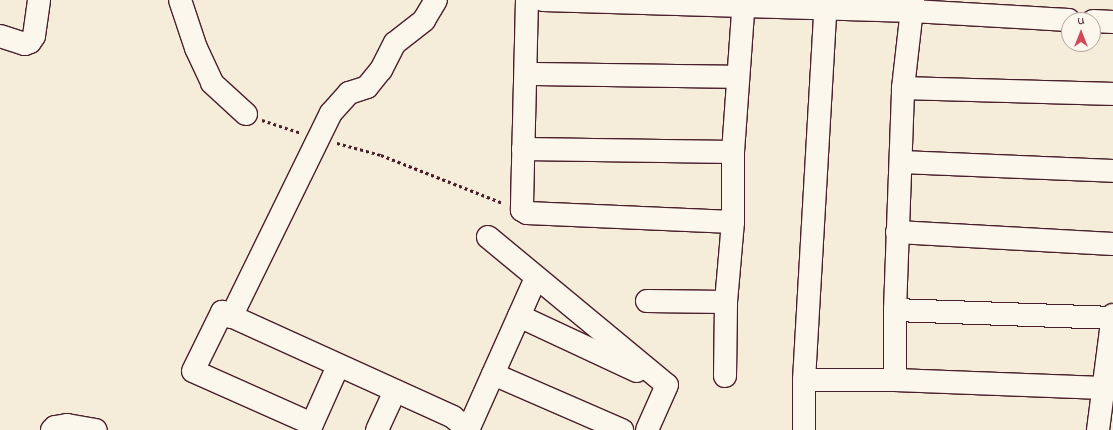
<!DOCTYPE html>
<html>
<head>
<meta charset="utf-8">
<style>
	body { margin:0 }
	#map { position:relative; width:1113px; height:430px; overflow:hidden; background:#f5edda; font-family:"Indie Flower",sans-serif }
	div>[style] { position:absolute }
	.path>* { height:2.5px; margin-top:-1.25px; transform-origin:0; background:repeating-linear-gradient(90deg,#4a1f2b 0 3px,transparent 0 6px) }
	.roads { filter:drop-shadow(1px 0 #4a1f2b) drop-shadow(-1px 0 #4a1f2b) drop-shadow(0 1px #4a1f2b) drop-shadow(0 -1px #4a1f2b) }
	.minor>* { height:22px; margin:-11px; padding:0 11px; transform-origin:11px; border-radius:11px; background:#fbf7ec }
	span { translate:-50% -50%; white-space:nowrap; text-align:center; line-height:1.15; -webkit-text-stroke:3px #fbf7ec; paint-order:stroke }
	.north { position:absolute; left:1061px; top:12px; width:40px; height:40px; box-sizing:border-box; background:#fbf7ec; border:1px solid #b4a19f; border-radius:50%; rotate:0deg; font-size:11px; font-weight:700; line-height:16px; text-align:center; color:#4a1f2b }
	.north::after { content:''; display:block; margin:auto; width:14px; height:18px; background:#d1495b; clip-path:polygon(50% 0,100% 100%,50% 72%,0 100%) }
</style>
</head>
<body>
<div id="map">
	<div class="path">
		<i style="left:262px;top:120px;width:41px;rotate:18.4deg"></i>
		<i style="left:337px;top:143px;width:46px;rotate:15.3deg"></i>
		<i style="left:381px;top:155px;width:131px;rotate:21.5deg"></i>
	</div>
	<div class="roads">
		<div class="minor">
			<i style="left:180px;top:0;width:51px;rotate:71.6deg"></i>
			<i style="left:196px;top:48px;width:38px;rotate:65deg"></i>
			<i style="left:212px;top:83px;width:46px;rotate:42.4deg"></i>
			<i style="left:527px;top:0;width:210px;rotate:91.4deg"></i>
			<i style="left:522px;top:210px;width:6px;rotate:31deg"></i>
			<i style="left:527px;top:213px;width:206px;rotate:2.5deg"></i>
			<i style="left:543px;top:0;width:369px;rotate:1.7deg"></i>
			<i style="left:912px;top:11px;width:157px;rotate:3.3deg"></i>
			<i style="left:1093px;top:21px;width:20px;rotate:3deg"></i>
			<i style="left:0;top:36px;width:26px;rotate:18deg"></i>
			<i style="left:25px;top:44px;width:5px;rotate:-22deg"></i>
			<i style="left:30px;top:42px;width:7px;rotate:-56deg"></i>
			<i style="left:34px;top:36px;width:36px;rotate:-82deg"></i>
			<i style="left:527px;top:74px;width:210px;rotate:0.8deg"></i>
			<i style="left:903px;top:88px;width:210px;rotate:1.6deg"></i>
			<i style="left:523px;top:149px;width:210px;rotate:0.8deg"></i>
			<i style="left:901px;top:162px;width:212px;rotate:2.4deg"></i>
			<i style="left:897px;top:232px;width:216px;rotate:3.2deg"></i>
			<i style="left:488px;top:237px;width:232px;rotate:39.6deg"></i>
			<i style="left:667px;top:385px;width:49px;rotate:114deg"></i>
			<i style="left:647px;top:301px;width:79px;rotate:0.7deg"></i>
			<i style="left:895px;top:310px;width:218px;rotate:2.1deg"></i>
			<i style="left:519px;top:316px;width:130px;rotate:25deg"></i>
			<i style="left:231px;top:317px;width:227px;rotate:-63.9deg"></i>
			<i style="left:331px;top:113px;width:27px;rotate:-48deg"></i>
			<i style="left:349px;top:93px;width:19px;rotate:-18deg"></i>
			<i style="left:367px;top:87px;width:22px;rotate:-51deg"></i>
			<i style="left:381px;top:70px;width:30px;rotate:-63deg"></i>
			<i style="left:395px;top:43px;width:37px;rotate:-38deg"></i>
			<i style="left:424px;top:20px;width:23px;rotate:-59deg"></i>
			<i style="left:338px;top:366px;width:64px;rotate:114.1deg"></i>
			<i style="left:312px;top:424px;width:130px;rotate:-156deg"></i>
			<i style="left:193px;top:371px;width:66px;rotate:-63.8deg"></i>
			<i style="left:222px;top:312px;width:254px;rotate:24.4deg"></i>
			<i style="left:453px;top:417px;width:20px;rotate:41deg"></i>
			<i style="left:493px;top:374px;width:141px;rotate:23.5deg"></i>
			<i style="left:725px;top:376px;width:74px;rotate:-89.2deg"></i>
			<i style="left:726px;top:302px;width:80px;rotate:-85deg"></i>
			<i style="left:733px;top:222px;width:70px;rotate:-90deg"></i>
			<i style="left:733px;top:152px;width:152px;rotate:-85.9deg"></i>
			<i style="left:804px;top:380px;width:91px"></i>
			<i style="left:895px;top:380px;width:208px;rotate:2.2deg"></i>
			<i style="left:895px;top:380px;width:70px;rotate:-90deg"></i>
			<i style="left:895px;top:310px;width:222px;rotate:-87.9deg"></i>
			<i style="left:903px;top:88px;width:89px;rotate:-83.5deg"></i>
			<i style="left:52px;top:430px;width:4px;rotate:-45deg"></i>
			<i style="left:55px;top:427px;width:12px;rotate:-9deg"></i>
			<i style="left:67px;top:425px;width:29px;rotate:10deg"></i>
			<i style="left:377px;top:430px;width:43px;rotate:-65.2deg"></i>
			<i style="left:468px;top:430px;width:167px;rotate:-65.9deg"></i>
			<i style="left:804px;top:430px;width:50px;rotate:-90deg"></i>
			<i style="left:804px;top:380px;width:381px;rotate:-86.7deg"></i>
			<i style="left:1098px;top:430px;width:116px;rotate:-82.6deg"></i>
		</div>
	</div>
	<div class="north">U</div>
</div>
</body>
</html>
